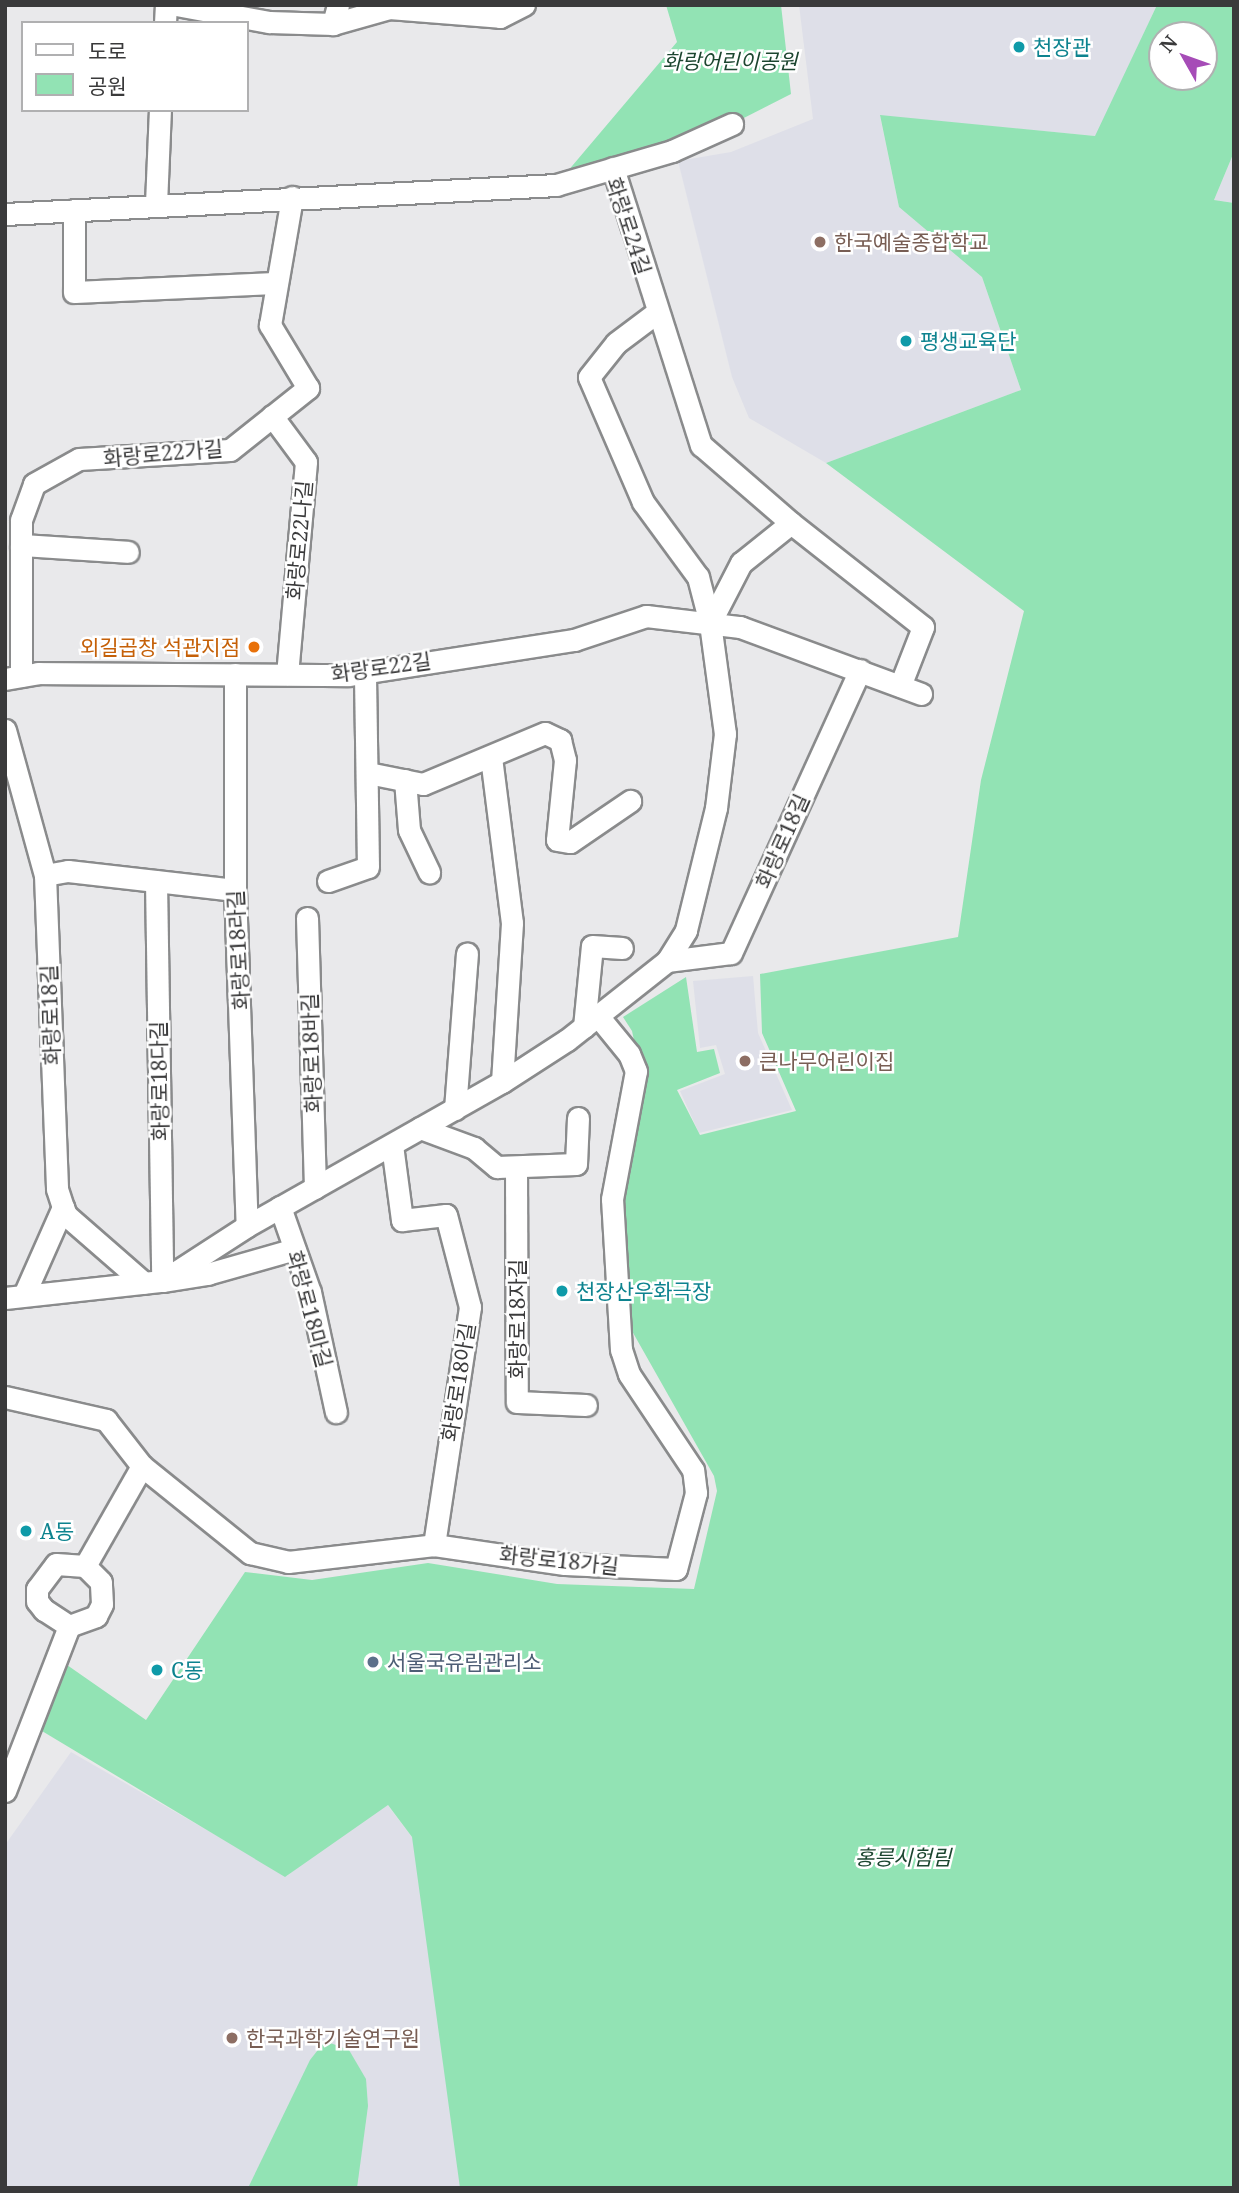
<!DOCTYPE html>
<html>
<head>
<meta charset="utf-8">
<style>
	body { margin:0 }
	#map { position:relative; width:1239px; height:2193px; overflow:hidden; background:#e9e9eb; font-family:"Noto Serif","Noto Sans KR",serif }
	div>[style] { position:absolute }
	.built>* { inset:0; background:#dedfe8 }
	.green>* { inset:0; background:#92e3b4 }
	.roads { filter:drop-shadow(2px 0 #8a8b8c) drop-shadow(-2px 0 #8a8b8c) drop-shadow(0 2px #8a8b8c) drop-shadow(0 -2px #8a8b8c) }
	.minor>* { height:21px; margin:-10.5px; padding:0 10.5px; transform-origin:10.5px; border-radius:10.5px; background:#fff }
	.dots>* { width:19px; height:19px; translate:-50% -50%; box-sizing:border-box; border:4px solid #fff; border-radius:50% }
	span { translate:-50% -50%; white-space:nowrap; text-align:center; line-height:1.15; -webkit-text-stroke:5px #fff; paint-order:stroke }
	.culture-label { font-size:21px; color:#0d838f }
	.left { translate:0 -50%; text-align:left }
	.park-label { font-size:21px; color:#1c4630; font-style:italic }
	.street-label { font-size:21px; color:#3a3a3b }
	.education-label { font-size:21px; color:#785e54 }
	.food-label { font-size:21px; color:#c56008 }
	.right { translate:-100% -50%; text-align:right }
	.service-label { font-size:21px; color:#4e5e75 }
	.frame { position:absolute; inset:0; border:7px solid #3a3a3b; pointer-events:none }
	.legend { position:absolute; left:21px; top:21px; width:228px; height:91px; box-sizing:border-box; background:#fff; border:2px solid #b0b0b1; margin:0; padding:9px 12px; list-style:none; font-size:21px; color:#3a3a3b }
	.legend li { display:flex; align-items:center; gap:14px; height:35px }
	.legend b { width:35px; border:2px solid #b0b0b1 }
	.north { position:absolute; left:1148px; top:21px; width:70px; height:70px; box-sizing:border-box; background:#fff; border:2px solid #b0b0b1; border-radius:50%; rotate:310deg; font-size:19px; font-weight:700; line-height:28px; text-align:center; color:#3a3a3b }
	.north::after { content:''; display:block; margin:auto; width:24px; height:32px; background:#a64cb7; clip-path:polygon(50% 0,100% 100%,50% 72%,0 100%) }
</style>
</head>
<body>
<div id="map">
	<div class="built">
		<i style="clip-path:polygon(799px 5px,1157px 5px,1096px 136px,880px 116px,899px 207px,982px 277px,1021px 390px,826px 463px,749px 418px,732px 377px,678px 161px,731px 152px,813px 119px)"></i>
		<i style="clip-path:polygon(1234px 152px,1234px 203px,1214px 200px)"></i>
		<i style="clip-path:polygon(753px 976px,758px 1033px,792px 1110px,699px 1133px,680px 1091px,725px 1074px,716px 1045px,700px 1048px,693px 981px)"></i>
		<i style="clip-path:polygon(71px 1752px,287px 1876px,383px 1799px,451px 1889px,468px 2188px,5px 2188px,5px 1845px)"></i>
	</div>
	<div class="green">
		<i style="clip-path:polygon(666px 5px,781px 5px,791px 94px,732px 124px,556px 185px,677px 42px)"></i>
		<i style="clip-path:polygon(evenodd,1157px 5px,1234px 5px,1234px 152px,1214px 200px,1234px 203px,1234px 2188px,460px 2188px,412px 1837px,388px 1805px,285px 1877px,32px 1725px,57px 1658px,146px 1720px,245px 1572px,312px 1580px,428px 1563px,557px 1584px,694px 1589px,717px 1491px,714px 1476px,632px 1331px,619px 1199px,645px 1092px,632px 1031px,623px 1017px,686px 977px,697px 1052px,714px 1049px,720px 1073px,677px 1090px,700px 1135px,796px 1111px,762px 1033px,760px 974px,958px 937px,981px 780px,1024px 611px,826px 463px,1021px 390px,982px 277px,899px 207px,880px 115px,1095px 136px,1157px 5px,1162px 35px,1204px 35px,1204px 77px,1162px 77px,1162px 35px)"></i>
		<i style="clip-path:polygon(325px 2041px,349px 2050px,366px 2079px,368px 2106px,357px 2188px,248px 2188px,310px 2060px)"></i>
	</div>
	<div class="roads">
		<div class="minor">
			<i style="left:176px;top:5px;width:95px;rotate:10.4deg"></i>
			<i style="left:269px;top:22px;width:64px;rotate:1.8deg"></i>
			<i style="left:338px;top:5px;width:20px;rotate:105deg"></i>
			<i style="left:333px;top:24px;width:58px;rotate:-15.9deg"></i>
			<i style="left:389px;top:8px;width:111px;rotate:4.6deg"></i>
			<i style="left:500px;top:17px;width:27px;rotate:-27deg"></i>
			<i style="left:165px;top:23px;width:18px;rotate:-87deg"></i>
			<i style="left:613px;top:168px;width:291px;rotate:72.4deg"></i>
			<i style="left:701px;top:445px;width:119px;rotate:40.9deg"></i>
			<i style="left:791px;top:523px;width:168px;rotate:38.2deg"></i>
			<i style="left:923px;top:627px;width:63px;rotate:111.3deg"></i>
			<i style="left:156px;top:204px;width:94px;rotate:-87.6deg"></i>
			<i style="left:74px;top:210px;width:82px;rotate:90deg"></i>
			<i style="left:74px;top:292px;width:201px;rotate:-2.6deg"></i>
			<i style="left:5px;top:214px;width:552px;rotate:-3.01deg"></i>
			<i style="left:556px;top:185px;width:121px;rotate:-16.3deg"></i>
			<i style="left:672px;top:151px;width:66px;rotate:-24.2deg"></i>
			<i style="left:272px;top:416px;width:57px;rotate:53.5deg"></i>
			<i style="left:306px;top:462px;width:213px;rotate:95.1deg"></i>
			<i style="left:21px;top:545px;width:107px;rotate:3.7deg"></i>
			<i style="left:710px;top:623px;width:68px;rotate:-62.7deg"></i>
			<i style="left:741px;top:563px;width:64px;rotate:-38.7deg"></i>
			<i style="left:235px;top:674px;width:216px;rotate:90deg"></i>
			<i style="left:235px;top:890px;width:336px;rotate:88deg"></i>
			<i style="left:21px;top:676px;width:156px;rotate:-90deg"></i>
			<i style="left:21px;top:520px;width:38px;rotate:-70deg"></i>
			<i style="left:34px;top:484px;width:51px;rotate:-29.1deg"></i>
			<i style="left:79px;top:459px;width:151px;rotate:-3.4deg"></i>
			<i style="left:230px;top:450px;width:100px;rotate:-38.5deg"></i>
			<i style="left:308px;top:388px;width:74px;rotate:-121.1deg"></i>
			<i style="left:270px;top:325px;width:130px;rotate:-80.2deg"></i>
			<i style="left:5px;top:679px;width:34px;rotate:-10deg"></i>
			<i style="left:38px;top:673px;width:310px;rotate:0.4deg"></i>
			<i style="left:348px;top:675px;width:229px;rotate:-8.8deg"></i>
			<i style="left:574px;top:640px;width:76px;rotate:-18.4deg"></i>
			<i style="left:646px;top:616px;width:95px;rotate:6.7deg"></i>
			<i style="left:740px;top:627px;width:193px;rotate:20.3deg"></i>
			<i style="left:5px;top:730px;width:150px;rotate:74.6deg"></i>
			<i style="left:45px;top:875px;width:314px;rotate:87.8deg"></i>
			<i style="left:57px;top:1189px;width:19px;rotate:72deg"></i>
			<i style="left:63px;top:1207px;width:96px;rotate:113.9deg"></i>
			<i style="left:491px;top:757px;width:167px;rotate:82.8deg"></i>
			<i style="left:512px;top:923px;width:159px;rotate:93.6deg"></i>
			<i style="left:368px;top:773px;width:56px;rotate:11.3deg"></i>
			<i style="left:423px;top:784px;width:132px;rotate:-22.7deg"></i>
			<i style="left:545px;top:733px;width:17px;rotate:25deg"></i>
			<i style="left:560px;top:740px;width:21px;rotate:76deg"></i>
			<i style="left:565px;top:760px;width:80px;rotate:95.7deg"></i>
			<i style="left:557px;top:840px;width:13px;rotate:9deg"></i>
			<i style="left:570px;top:842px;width:73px;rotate:-34.3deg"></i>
			<i style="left:405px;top:780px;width:50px;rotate:85.4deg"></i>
			<i style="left:409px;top:830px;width:47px;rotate:64.5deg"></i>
			<i style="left:45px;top:875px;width:23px;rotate:-10deg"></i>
			<i style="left:68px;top:871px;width:168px;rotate:6.5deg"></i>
			<i style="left:156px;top:881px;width:400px;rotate:89.1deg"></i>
			<i style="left:162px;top:1281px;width:46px;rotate:-8.8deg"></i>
			<i style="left:207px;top:1274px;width:91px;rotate:-15.9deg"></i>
			<i style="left:328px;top:881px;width:42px;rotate:-19.3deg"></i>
			<i style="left:368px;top:867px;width:196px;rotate:-90.9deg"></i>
			<i style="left:307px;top:918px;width:270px;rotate:88.3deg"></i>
			<i style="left:667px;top:961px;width:64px;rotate:-7.1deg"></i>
			<i style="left:731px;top:953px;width:311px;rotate:-65.5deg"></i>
			<i style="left:584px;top:1027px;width:81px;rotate:-84.4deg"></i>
			<i style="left:592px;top:946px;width:30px;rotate:4deg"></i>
			<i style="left:455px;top:1109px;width:156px;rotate:-85.6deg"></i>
			<i style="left:420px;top:1128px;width:58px;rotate:20.3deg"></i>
			<i style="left:474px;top:1148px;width:30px;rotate:40deg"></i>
			<i style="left:497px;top:1167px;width:79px;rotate:-2.2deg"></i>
			<i style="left:576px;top:1164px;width:46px;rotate:-87.5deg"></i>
			<i style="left:392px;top:1145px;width:76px;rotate:82.4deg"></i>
			<i style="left:402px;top:1220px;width:44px;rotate:-6.5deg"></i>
			<i style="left:446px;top:1215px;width:95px;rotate:75.4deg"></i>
			<i style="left:470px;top:1307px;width:241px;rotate:98.6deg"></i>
			<i style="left:516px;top:1168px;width:234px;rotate:89.8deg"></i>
			<i style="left:517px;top:1402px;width:69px;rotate:2.5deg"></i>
			<i style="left:63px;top:1207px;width:9px;rotate:69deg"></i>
			<i style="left:66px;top:1215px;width:103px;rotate:41.1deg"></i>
			<i style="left:280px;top:1207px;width:90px;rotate:70.6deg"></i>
			<i style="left:310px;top:1292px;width:123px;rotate:77.8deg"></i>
			<i style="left:5px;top:1298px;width:158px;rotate:-6.2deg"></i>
			<i style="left:162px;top:1281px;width:101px;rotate:-32.9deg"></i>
			<i style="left:247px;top:1226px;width:293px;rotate:-29.5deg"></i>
			<i style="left:502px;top:1082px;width:77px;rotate:-32.9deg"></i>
			<i style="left:567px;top:1040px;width:127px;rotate:-38.3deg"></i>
			<i style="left:667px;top:961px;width:36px;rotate:-58deg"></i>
			<i style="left:686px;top:930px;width:126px;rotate:-76.2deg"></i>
			<i style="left:716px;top:808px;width:75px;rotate:-83.1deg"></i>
			<i style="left:725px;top:734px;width:112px;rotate:-97.7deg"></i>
			<i style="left:710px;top:623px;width:48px;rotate:-104.6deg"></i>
			<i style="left:698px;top:577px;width:93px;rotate:-126.3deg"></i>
			<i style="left:643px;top:502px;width:136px;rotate:-113.4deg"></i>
			<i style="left:589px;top:377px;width:43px;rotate:-51.5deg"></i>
			<i style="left:616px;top:343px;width:50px;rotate:-36.9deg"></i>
			<i style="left:5px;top:1397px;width:104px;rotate:12.8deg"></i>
			<i style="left:106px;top:1420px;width:58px;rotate:52deg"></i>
			<i style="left:142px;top:1466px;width:139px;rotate:38.9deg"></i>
			<i style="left:250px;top:1553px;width:39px;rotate:13deg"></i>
			<i style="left:288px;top:1562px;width:147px;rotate:-6.6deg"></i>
			<i style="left:434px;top:1545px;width:132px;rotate:8.3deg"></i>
			<i style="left:565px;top:1564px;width:111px;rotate:2.6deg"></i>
			<i style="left:676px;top:1569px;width:79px;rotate:-75.3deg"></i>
			<i style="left:696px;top:1493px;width:23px;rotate:-97deg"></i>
			<i style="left:693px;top:1470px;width:115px;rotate:-123.7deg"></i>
			<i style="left:629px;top:1374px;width:25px;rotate:-108deg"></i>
			<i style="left:621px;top:1350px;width:151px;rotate:-93.4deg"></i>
			<i style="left:612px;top:1199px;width:130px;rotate:-79.4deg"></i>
			<i style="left:636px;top:1071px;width:18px;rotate:-112deg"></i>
			<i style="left:629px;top:1054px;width:49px;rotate:-129.2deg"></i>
			<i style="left:69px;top:1626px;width:29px;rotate:-20deg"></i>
			<i style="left:96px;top:1616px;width:13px;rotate:-63deg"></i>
			<i style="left:102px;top:1604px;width:22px;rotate:-93deg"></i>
			<i style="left:101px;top:1582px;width:23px;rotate:-135deg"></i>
			<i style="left:5px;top:1791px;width:177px;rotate:-68.8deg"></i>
			<i style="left:69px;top:1626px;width:30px;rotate:-147deg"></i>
			<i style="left:44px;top:1610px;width:11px;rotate:-128deg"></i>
			<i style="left:37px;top:1601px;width:12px;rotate:-90deg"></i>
			<i style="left:37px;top:1589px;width:31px;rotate:-53deg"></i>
			<i style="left:56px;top:1564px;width:29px;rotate:4deg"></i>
			<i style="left:85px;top:1566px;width:115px;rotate:-60.3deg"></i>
		</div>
	</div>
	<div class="dots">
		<i style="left:1019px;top:47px;background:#0f9aa8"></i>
		<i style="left:820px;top:242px;background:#8d6e63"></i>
		<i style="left:906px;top:341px;background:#0f9aa8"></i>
		<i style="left:254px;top:647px;background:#e8710a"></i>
		<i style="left:745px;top:1061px;background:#8d6e63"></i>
		<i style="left:562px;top:1291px;background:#0f9aa8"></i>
		<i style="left:26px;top:1531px;background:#0f9aa8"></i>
		<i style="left:373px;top:1662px;background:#5c6f8a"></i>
		<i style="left:157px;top:1670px;background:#0f9aa8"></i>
		<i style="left:232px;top:2038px;background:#8d6e63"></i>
	</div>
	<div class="culture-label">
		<span class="left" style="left:1033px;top:47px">천장관</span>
		<span class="left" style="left:920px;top:341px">평생교육단</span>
		<span class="left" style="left:576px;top:1291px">천장산우화극장</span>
		<span class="left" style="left:40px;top:1531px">A동</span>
		<span class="left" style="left:171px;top:1670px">C동</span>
	</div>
	<div class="park-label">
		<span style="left:730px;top:61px">화랑어린이공원</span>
		<span style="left:903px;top:1857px">홍릉시험림</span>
	</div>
	<div class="street-label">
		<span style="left:629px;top:226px;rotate:72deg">화랑로24길</span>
		<span style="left:163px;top:453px;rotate:-5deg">화랑로22가길</span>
		<span style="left:299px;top:540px;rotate:-85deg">화랑로22나길</span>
		<span style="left:381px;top:667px;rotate:-8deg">화랑로22길</span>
		<span style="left:782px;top:841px;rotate:-66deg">화랑로18길</span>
		<span style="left:238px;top:950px;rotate:-93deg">화랑로18라길</span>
		<span style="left:50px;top:1015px;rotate:-92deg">화랑로18길</span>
		<span style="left:311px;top:1053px;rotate:-92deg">화랑로18바길</span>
		<span style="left:159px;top:1081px;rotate:-91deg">화랑로18다길</span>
		<span style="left:310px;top:1309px;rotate:75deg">화랑로18마길</span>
		<span style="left:517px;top:1319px;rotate:-90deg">화랑로18자길</span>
		<span style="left:458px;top:1382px;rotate:-81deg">화랑로18아길</span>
		<span style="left:559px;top:1560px;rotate:6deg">화랑로18가길</span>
	</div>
	<div class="education-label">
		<span class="left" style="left:834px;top:242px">한국예술종합학교</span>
		<span class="left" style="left:759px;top:1061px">큰나무어린이집</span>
		<span class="left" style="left:246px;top:2038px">한국과학기술연구원</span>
	</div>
	<div class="food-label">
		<span class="right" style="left:240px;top:647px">외길곱창 석관지점</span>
	</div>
	<div class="service-label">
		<span class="left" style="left:387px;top:1662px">서울국유림관리소</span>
	</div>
	<div class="frame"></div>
	<ul class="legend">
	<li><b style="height:9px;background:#fff"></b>도로</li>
	<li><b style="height:19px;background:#92e3b4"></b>공원</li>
	</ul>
	<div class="north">N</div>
</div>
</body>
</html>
